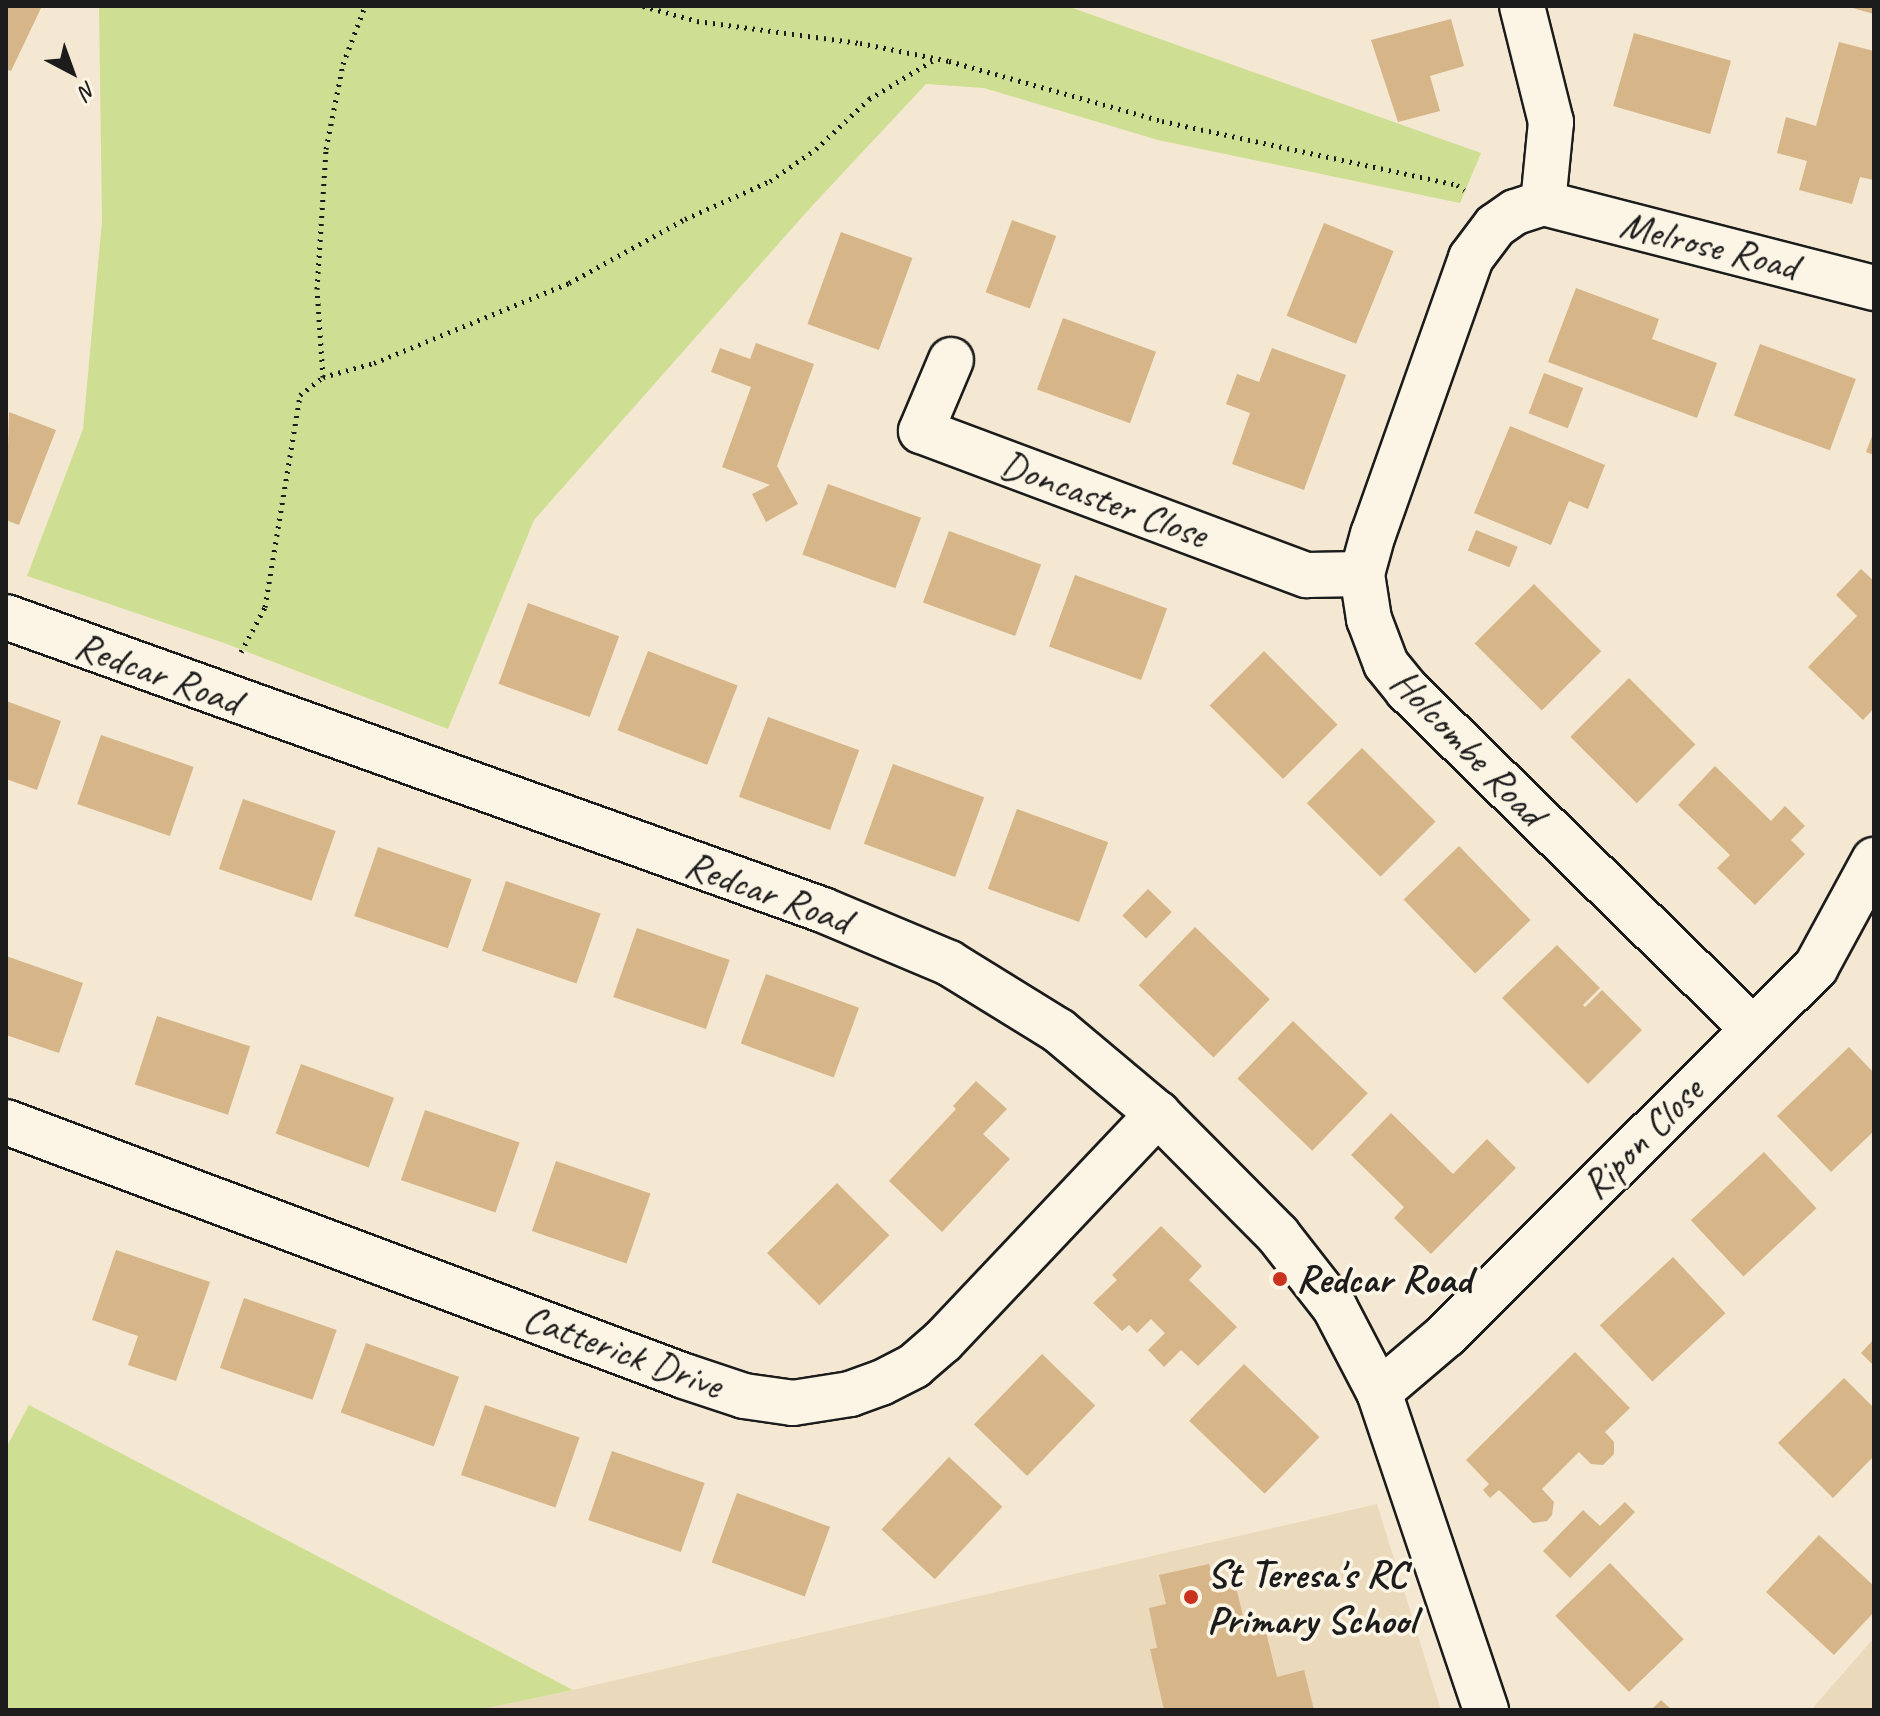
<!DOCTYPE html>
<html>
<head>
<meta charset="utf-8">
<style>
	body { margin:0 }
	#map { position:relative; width:1880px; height:1716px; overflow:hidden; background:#f4e8d2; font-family:Caveat,sans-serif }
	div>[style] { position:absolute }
	.built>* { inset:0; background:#ebd9bc }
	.green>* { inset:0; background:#cede92 }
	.building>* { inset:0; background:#d6b588; transform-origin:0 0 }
	.path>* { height:5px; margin-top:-2.5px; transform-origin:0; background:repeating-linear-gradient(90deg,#1c1c1c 0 2px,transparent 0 8px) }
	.roads { filter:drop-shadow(2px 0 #1c1c1c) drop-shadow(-2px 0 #1c1c1c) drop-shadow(0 2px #1c1c1c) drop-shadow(0 -2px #1c1c1c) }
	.street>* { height:44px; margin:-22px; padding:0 22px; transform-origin:22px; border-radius:22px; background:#fcf5e5 }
	.dots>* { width:22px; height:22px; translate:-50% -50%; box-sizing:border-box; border:4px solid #fcf5e5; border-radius:50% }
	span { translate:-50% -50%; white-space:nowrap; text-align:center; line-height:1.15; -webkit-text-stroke:7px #fcf5e5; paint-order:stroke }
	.street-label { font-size:40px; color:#1c1c1c }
	.poi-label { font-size:40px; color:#1c1c1c; font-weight:700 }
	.left { translate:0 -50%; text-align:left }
	.frame { position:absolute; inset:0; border:8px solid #1c1c1c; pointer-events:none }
	.north { position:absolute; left:32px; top:32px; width:80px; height:80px; -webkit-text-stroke:6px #fcf5e5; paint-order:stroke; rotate:139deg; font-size:22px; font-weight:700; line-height:32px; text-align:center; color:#1c1c1c }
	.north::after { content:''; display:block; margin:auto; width:28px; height:36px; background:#1c1c1c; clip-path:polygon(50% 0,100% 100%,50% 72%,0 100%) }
</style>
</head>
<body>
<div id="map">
	<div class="built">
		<i style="clip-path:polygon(1377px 1504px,1441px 1710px,478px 1710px,573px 1690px)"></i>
		<i style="clip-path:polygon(1874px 1638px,1874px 1710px,1811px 1710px)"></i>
	</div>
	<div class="green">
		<i style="clip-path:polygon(99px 6px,1067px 6px,1481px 153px,1460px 203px,1158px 140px,984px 88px,926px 84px,811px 207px,534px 520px,448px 729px,227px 644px,27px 576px,83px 429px,102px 221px)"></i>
		<i style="clip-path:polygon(29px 1405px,573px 1690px,478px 1710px,6px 1710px,6px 1448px)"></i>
	</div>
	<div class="building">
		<i style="clip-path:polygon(6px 6px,42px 6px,11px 71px,6px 69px)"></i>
		<i style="clip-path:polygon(1849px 6px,1874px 6px,1874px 14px,1849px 7px)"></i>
		<i style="clip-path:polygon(1451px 19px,1464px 66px,1430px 76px,1440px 111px,1398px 122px,1371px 40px)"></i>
		<i style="left:1634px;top:33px;width:101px;height:76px;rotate:16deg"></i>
		<i style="clip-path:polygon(1839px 42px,1874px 51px,1874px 180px,1860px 177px,1852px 204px,1799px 190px,1807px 161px,1777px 153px,1786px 117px,1816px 126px)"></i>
		<i style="left:1012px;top:220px;width:47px;height:77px;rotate:20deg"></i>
		<i style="left:1324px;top:223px;width:75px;height:100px;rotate:22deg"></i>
		<i style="left:841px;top:232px;width:76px;height:98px;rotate:20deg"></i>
		<i style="clip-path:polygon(1576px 288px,1659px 319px,1652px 339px,1717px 363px,1697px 418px,1548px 362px)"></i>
		<i style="left:1063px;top:318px;width:99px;height:76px;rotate:20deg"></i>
		<i style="clip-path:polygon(756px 343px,814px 364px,777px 466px,798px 504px,766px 522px,752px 494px,770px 485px,722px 467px,751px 387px,711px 372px,720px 348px,750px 359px)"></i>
		<i style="left:1760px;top:344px;width:102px;height:76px;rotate:20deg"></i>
		<i style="clip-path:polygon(1272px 348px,1346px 375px,1304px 490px,1232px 464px,1250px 413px,1226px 404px,1237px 374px,1259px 382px)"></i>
		<i style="left:1544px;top:373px;width:42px;height:43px;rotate:21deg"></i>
		<i style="clip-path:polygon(9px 412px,56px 430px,19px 525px,6px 520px)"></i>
		<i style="clip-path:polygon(1510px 426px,1605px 465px,1588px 509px,1569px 501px,1551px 545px,1474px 513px)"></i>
		<i style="clip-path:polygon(1874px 431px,1874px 455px,1866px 452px)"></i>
		<i style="left:828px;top:484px;width:99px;height:75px;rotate:20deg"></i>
		<i style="left:1476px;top:530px;width:45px;height:22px;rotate:22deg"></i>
		<i style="left:949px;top:531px;width:98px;height:76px;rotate:20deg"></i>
		<i style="clip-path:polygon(1861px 569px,1874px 581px,1874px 708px,1863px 720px,1808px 667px,1857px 616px,1836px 595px)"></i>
		<i style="left:1075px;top:575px;width:98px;height:76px;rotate:20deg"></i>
		<i style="left:1534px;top:584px;width:95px;height:84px;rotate:45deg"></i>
		<i style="left:528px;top:603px;width:97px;height:86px;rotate:20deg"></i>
		<i style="left:648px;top:651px;width:96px;height:85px;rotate:21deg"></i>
		<i style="left:1264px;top:651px;width:104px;height:77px;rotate:45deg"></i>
		<i style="left:1629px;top:678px;width:94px;height:83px;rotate:45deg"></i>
		<i style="clip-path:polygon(6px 701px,61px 721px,37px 790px,6px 779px)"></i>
		<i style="left:768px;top:717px;width:97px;height:85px;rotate:20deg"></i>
		<i style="left:101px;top:735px;width:98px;height:73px;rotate:19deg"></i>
		<i style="left:1362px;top:748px;width:104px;height:78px;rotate:45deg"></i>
		<i style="left:893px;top:764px;width:97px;height:85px;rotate:20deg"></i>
		<i style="clip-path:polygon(1715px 766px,1771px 821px,1785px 806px,1805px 826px,1791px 840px,1805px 854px,1755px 905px,1717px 868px,1730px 855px,1678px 805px)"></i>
		<i style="left:243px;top:799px;width:98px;height:74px;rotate:19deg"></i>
		<i style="left:1017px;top:809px;width:97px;height:85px;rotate:20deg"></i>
		<i style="left:1459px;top:846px;width:103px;height:77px;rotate:46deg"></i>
		<i style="left:378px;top:847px;width:99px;height:73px;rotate:19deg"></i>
		<i style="left:506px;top:881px;width:100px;height:74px;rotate:19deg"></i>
		<i style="left:1148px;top:889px;width:33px;height:37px;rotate:44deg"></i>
		<i style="left:1195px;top:927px;width:104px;height:81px;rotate:44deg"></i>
		<i style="left:637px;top:928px;width:98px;height:73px;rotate:19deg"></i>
		<i style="clip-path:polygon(1557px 945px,1600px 988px,1583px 1005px,1585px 1007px,1602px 990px,1642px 1030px,1588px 1084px,1502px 998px)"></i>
		<i style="clip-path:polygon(6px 956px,83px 983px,59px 1053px,6px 1035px)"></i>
		<i style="left:766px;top:974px;width:99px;height:74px;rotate:20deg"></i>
		<i style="left:157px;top:1016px;width:98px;height:72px;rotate:18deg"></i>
		<i style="left:1293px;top:1021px;width:104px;height:80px;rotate:44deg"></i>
		<i style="clip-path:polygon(1849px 1047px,1874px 1073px,1874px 1131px,1831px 1172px,1777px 1116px)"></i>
		<i style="left:301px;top:1064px;width:99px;height:74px;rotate:20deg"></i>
		<i style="clip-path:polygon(976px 1081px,1007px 1109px,983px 1134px,1010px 1159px,942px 1232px,889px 1181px,956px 1109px,953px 1106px)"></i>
		<i style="left:425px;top:1110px;width:100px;height:74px;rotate:19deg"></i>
		<i style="clip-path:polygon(1391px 1113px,1453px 1174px,1487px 1139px,1516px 1168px,1431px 1254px,1394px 1218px,1404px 1207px,1351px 1155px)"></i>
		<i style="left:1764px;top:1152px;width:77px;height:100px;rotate:47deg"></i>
		<i style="left:556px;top:1161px;width:100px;height:74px;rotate:19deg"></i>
		<i style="left:837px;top:1183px;width:74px;height:99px;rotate:45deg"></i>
		<i style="clip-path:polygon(1161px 1226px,1202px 1266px,1189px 1280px,1237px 1327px,1198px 1366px,1181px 1350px,1164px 1367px,1148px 1350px,1165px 1333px,1151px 1319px,1137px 1333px,1129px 1325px,1122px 1331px,1093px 1303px,1117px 1280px,1112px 1275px)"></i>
		<i style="clip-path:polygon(116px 1250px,210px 1282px,176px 1381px,128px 1365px,138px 1336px,92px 1320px)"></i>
		<i style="left:1673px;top:1257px;width:77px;height:100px;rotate:47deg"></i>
		<i style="left:244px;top:1298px;width:98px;height:74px;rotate:19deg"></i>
		<i style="clip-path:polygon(1874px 1339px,1874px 1366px,1861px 1353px)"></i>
		<i style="left:366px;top:1343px;width:99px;height:74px;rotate:20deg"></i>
		<i style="clip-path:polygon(1575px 1352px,1630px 1408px,1605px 1432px,1614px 1442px,1614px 1454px,1603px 1465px,1591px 1464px,1579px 1452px,1542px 1489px,1554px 1502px,1552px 1515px,1547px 1521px,1533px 1523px,1499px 1490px,1490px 1498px,1483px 1490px,1489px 1484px,1466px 1460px)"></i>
		<i style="left:1042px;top:1354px;width:74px;height:98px;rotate:44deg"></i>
		<i style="left:1244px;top:1364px;width:105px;height:79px;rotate:44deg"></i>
		<i style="clip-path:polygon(1844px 1378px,1874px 1408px,1874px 1456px,1833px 1498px,1778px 1443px)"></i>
		<i style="left:485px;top:1405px;width:100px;height:74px;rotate:19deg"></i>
		<i style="left:612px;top:1451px;width:98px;height:73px;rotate:19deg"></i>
		<i style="left:949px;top:1457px;width:73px;height:99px;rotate:43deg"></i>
		<i style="left:737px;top:1493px;width:99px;height:74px;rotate:20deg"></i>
		<i style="clip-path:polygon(1625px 1502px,1635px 1512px,1570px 1578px,1543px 1551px,1583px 1510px,1600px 1526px)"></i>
		<i style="clip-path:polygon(1819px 1535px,1874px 1586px,1874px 1612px,1834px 1655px,1766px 1592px)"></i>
		<i style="left:1610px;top:1563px;width:106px;height:76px;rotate:46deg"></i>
		<i style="clip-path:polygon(1209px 1564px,1215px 1588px,1235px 1583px,1246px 1628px,1264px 1624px,1277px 1677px,1304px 1670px,1314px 1710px,1164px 1710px,1150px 1649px,1157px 1648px,1149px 1608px,1166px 1604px,1159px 1575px)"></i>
		<i style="clip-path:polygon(1661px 1700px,1672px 1710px,1651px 1710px)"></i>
	</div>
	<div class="path">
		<i style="left:643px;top:6px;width:56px;rotate:15.5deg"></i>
		<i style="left:697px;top:21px;width:164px;rotate:7.7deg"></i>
		<i style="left:860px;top:43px;width:91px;rotate:11.4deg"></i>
		<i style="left:949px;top:61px;width:221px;rotate:15.7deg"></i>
		<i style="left:1162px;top:121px;width:302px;rotate:12.2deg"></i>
		<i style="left:1457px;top:185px;width:9px;rotate:36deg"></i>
		<i style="left:323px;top:377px;width:88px;rotate:-93.9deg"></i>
		<i style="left:317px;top:289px;width:140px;rotate:-86.3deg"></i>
		<i style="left:326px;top:149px;width:87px;rotate:-78.7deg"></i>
		<i style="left:343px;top:64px;width:62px;rotate:-69.2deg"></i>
		<i style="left:241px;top:652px;width:51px;rotate:-61.9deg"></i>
		<i style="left:265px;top:607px;width:215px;rotate:-80.6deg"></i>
		<i style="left:300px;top:395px;width:29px;rotate:-38deg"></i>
		<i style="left:323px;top:377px;width:53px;rotate:-15.4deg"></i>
		<i style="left:374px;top:363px;width:211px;rotate:-22.3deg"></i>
		<i style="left:569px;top:283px;width:132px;rotate:-28.9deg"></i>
		<i style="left:685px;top:219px;width:93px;rotate:-24.1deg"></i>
		<i style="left:770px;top:181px;width:56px;rotate:-34.8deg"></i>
		<i style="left:816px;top:149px;width:73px;rotate:-43.3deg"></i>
		<i style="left:869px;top:99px;width:79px;rotate:-31.1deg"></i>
	</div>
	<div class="roads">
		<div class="street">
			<i style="left:1522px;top:6px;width:120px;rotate:76deg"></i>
			<i style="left:1551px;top:122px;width:81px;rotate:95.6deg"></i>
			<i style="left:1543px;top:203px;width:29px;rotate:162deg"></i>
			<i style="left:1515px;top:212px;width:24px;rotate:145deg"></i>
			<i style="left:1495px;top:226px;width:40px;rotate:127deg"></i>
			<i style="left:1471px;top:258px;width:293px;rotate:109.5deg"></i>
			<i style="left:1373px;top:534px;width:41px;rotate:105.4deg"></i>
			<i style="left:1362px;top:574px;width:46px;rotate:81.2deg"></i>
			<i style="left:1369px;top:619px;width:48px;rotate:69.3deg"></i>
			<i style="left:1386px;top:664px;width:33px;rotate:51deg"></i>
			<i style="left:1407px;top:690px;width:483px;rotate:44.4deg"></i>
			<i style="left:1543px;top:203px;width:342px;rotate:14.4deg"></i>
			<i style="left:951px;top:360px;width:77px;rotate:112.9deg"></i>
			<i style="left:921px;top:431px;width:412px;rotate:20.5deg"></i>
			<i style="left:1307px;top:575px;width:55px;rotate:-1deg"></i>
			<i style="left:6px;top:617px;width:868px;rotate:19.73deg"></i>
			<i style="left:823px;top:910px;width:137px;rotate:22.8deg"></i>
			<i style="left:949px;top:963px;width:129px;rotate:31.7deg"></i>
			<i style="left:1059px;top:1031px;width:129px;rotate:40deg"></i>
			<i style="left:1158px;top:1114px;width:170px;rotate:45.2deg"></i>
			<i style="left:1278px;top:1235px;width:93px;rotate:52deg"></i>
			<i style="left:1335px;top:1308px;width:95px;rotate:62.4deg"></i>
			<i style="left:1379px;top:1392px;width:336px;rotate:71.4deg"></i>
			<i style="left:6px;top:1122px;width:724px;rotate:20.54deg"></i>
			<i style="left:684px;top:1376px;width:63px;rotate:18.4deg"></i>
			<i style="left:744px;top:1396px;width:49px;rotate:8.1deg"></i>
			<i style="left:793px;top:1403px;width:58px;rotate:-9deg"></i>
			<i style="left:850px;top:1394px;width:33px;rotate:-20deg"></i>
			<i style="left:881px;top:1383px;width:37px;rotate:-27deg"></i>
			<i style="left:914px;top:1366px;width:38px;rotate:-41deg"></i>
			<i style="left:943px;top:1341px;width:313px;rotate:-46.6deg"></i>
			<i style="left:1379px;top:1392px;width:88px;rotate:-40.4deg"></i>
			<i style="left:1446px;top:1335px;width:522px;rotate:-44.84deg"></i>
			<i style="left:1816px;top:967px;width:122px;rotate:-61.5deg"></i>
		</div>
	</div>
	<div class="dots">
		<i style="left:1280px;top:1279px;background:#c8321e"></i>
		<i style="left:1191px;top:1597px;background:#c8321e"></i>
	</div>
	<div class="street-label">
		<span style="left:1709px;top:245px;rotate:14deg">Melrose Road</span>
		<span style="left:1104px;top:499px;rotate:20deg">Doncaster Close</span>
		<span style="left:158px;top:673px;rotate:20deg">Redcar Road</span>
		<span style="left:1468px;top:747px;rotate:46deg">Holcombe Road</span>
		<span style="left:768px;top:892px;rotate:20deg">Redcar Road</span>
		<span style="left:1642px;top:1138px;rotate:-45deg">Ripon Close</span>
		<span style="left:623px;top:1351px;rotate:20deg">Catterick Drive</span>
	</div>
	<div class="poi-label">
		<span class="left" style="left:1296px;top:1279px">Redcar Road</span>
		<span class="left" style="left:1207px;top:1597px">St Teresa's RC<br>Primary School</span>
	</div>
	<div class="frame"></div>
	<div class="north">N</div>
</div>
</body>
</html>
